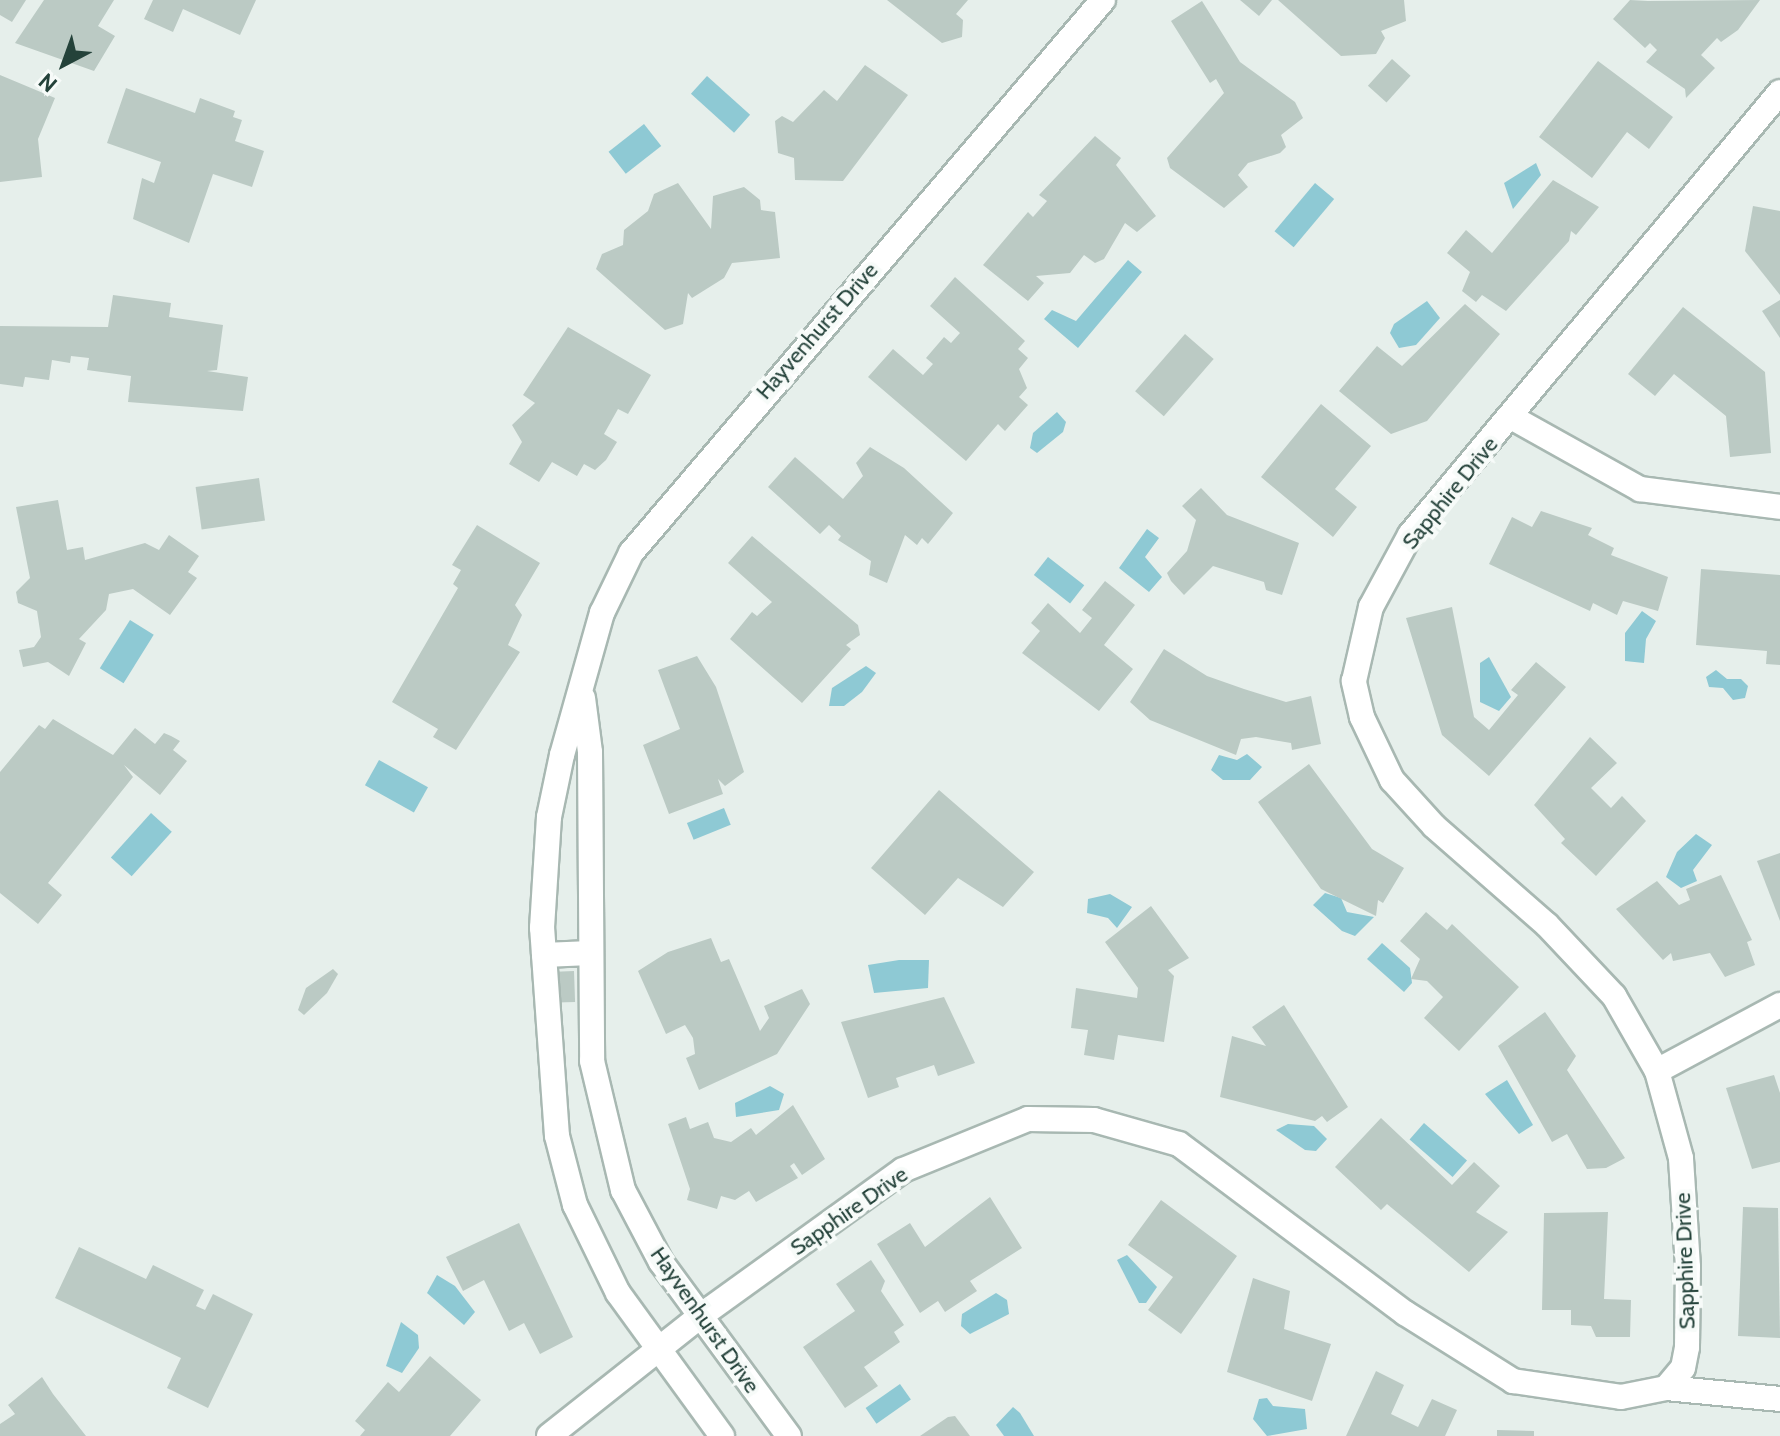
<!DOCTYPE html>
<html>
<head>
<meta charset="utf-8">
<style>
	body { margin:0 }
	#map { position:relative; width:1780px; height:1436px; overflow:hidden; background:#e6efeb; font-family:Cabin,sans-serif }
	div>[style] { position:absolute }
	.water>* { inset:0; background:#8ec9d4; transform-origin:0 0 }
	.building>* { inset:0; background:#bbcac4; transform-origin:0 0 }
	.roads { filter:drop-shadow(2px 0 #a8b8b2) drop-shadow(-2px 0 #a8b8b2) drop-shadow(0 2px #a8b8b2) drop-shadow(0 -2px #a8b8b2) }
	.minor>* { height:24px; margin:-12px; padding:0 12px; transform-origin:12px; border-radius:12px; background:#fff }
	span { translate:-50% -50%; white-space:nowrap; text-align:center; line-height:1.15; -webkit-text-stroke:8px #f7fbf9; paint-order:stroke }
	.street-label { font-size:22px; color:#24423a }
	.north { position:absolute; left:24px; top:24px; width:80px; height:80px; -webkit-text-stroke:6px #f7fbf9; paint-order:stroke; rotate:221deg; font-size:22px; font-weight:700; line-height:32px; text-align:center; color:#24423a }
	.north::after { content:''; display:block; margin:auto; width:28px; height:36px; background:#24423a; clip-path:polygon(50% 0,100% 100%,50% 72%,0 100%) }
</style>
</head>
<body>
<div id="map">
	<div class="water">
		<i style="left:707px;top:76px;width:58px;height:24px;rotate:42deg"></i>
		<i style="left:644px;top:124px;width:28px;height:45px;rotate:52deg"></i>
		<i style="clip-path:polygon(1536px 163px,1541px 175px,1513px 209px,1504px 183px)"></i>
		<i style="left:1315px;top:183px;width:25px;height:63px;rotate:40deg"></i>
		<i style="clip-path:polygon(1128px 260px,1142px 272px,1078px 348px,1044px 319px,1052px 310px,1076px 321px)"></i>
		<i style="clip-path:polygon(1427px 301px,1440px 318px,1416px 345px,1399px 348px,1390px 333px,1394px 324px)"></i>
		<i style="clip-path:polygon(1057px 412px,1066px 422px,1063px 432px,1037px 453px,1030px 448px,1033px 433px)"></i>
		<i style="clip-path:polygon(1147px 529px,1159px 538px,1145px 557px,1162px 577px,1149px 592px,1119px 568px)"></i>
		<i style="left:1048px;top:557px;width:46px;height:23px;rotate:38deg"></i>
		<i style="clip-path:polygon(1642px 611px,1656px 621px,1646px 639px,1644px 663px,1625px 661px,1625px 633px)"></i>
		<i style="left:130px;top:620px;width:28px;height:57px;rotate:32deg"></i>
		<i style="clip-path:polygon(1489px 657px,1511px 697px,1499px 711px,1480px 702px,1480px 663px)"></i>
		<i style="clip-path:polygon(866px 666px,876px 673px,862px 692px,844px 706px,829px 706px,832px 688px)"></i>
		<i style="clip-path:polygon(1716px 670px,1727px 679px,1741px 679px,1748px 686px,1745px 698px,1733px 700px,1723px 688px,1709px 687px,1706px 677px)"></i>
		<i style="clip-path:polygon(1247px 754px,1262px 767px,1250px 780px,1223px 780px,1211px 770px,1219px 755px,1237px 760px)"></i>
		<i style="left:379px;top:760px;width:56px;height:29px;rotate:29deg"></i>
		<i style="left:724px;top:808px;width:18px;height:40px;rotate:68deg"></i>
		<i style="left:151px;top:813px;width:28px;height:60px;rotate:42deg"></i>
		<i style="clip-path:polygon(1696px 834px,1712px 845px,1693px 870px,1697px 881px,1681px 888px,1666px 877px,1677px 852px)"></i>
		<i style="clip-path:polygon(1325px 893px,1341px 898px,1347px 912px,1374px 917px,1355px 936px,1342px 931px,1313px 905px)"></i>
		<i style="clip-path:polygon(1110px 894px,1132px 907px,1117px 928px,1108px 918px,1087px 913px,1088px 899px)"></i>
		<i style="clip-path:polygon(1382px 943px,1410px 968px,1412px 983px,1404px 992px,1367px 959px)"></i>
		<i style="clip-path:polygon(899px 960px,929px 960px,928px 988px,874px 993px,868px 965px)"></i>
		<i style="clip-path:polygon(1507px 1080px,1533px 1125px,1519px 1134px,1485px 1094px)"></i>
		<i style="clip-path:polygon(770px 1086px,784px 1094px,779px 1110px,736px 1117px,735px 1103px)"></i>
		<i style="left:1424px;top:1123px;width:57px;height:22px;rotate:41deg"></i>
		<i style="clip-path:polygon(1288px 1124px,1314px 1126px,1327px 1139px,1316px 1151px,1305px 1150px,1276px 1130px)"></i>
		<i style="clip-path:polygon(1127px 1255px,1157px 1287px,1146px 1303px,1139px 1303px,1117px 1260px)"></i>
		<i style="clip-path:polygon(437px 1275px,455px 1286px,475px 1312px,464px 1325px,427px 1293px)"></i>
		<i style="clip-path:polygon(996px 1293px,1007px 1300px,1009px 1314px,970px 1334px,961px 1326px,962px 1314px)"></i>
		<i style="clip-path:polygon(401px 1322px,418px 1335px,419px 1348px,402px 1373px,386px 1366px)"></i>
		<i style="left:900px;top:1384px;width:19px;height:42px;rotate:55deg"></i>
		<i style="clip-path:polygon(1267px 1398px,1273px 1406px,1305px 1409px,1307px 1429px,1267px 1436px,1253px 1419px,1259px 1399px)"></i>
		<i style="clip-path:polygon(1013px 1407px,1020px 1413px,1034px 1436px,1004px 1436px,996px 1425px)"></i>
	</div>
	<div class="building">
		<i style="clip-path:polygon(0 0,26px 0,12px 22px,0 15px)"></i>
		<i style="clip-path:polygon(44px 0,114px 0,98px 26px,115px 36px,94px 71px,15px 43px)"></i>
		<i style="clip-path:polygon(153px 0,256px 0,240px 35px,183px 9px,173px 32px,144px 19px)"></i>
		<i style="clip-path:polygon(887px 0,968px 0,956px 14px,963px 20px,962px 37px,942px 43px)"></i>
		<i style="clip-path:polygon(1240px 0,1272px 0,1259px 16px)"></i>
		<i style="clip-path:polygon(1278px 0,1404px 0,1406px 21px,1381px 31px,1385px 38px,1376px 54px,1341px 56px)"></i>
		<i style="clip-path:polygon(1630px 0,1648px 1px,1760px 0,1738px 30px,1721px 42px,1717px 38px,1701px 55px,1715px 68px,1686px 98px,1685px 89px,1646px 62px,1657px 50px,1650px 43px,1645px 48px,1613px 19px)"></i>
		<i style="clip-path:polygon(1202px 1px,1240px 62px,1295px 102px,1303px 118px,1281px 135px,1286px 147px,1280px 153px,1248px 163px,1238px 175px,1248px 187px,1224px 208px,1170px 168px,1167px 158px,1224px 93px,1216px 79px,1210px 83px,1171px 21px)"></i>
		<i style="left:1392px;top:59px;width:25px;height:36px;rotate:42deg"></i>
		<i style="clip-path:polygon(1598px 61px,1673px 117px,1649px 149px,1627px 132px,1592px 178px,1539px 137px)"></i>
		<i style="clip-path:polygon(865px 65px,908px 95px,843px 181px,795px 180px,794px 158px,778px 153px,775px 121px,782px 116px,793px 122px,824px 90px,837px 101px)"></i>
		<i style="clip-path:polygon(0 75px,55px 98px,38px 139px,42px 177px,0 182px)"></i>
		<i style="clip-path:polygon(126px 88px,195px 113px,200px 98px,235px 111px,233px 117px,242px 120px,235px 141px,264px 151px,252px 187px,213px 174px,189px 243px,133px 219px,142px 178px,154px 183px,161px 162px,107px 143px)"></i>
		<i style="clip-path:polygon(1095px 136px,1121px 158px,1116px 165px,1156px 216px,1137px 232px,1125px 223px,1104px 259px,1095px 263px,1084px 255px,1070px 273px,1036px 276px,1044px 283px,1028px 301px,983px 265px,1028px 212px,1033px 217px,1047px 201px,1039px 195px)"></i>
		<i style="clip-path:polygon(1553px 180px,1599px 207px,1576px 235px,1571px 231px,1569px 241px,1506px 311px,1482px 295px,1476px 302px,1462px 291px,1470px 272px,1447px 253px,1466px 230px,1492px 253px)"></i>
		<i style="clip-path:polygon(678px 183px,711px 229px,713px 196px,744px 187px,760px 200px,761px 210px,775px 212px,780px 258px,732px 263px,724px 278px,692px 298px,688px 293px,683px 324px,665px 330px,596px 269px,602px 254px,623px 245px,624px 230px,648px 211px,654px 194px)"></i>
		<i style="clip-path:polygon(1753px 206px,1780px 211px,1780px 295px,1745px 251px)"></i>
		<i style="clip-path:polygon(955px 277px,1025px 341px,1018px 349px,1028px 358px,1019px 369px,1027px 388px,1019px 397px,1028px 405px,1005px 431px,998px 424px,966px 461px,868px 377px,893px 349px,923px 375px,933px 364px,926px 358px,944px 337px,951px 343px,960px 333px,930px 306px)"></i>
		<i style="clip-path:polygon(113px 295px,171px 303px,169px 317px,223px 325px,217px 370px,207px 371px,248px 377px,243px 411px,128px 402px,131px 376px,87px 370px,89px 358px,71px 356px,70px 363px,52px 360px,49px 380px,25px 377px,23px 387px,0 384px,0 326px,108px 327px)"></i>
		<i style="clip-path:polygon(1780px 300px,1780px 338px,1762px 311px)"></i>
		<i style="clip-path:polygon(1465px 304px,1500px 334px,1427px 421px,1391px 434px,1339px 391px,1377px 346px,1402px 366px)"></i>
		<i style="clip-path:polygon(1683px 307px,1765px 372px,1771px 453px,1730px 457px,1726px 416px,1674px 374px,1655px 396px,1628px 374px)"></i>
		<i style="clip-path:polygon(568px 327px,651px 375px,628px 414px,618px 409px,604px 434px,617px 442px,606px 460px,595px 470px,584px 464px,577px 476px,552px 462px,539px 482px,509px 464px,522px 442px,512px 425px,535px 403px,523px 395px)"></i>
		<i style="left:1185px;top:334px;width:38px;height:76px;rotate:41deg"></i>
		<i style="clip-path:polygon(1321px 404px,1371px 446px,1335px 489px,1357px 507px,1333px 537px,1261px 477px)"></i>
		<i style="clip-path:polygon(870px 447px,904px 468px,953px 513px,928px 544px,922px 538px,917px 545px,905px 535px,887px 583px,869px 575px,871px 561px,838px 540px,841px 536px,829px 525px,820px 534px,768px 487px,795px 457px,843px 499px,863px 476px,856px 463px)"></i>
		<i style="left:259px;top:478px;width:43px;height:64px;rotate:82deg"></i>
		<i style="clip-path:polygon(1201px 488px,1227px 515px,1299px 543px,1282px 595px,1266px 590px,1264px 582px,1213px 566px,1184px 595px,1171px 581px,1167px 573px,1187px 551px,1196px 520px,1182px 506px)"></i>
		<i style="clip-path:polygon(58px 500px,67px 550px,83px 547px,85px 560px,145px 543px,159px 550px,169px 535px,199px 556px,188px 572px,197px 578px,170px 615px,133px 589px,109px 594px,106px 610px,79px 639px,86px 643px,69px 676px,48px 662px,23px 667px,19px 650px,34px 647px,41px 637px,37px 611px,18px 603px,16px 592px,30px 578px,16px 507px)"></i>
		<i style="clip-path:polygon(1541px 511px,1592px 528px,1588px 535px,1614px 548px,1611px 555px,1668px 577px,1658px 611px,1623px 601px,1617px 615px,1593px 603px,1590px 611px,1489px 564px,1512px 517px,1532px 527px)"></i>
		<i style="clip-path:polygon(477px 525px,540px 563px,515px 605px,522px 615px,508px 645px,520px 652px,456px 750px,433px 737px,438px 729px,392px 702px,458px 588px,453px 584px,461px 570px,452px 565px)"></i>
		<i style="clip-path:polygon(752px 536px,858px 625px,860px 635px,846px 645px,851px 649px,802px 703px,730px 639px,752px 612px,757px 616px,772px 602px,728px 563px)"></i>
		<i style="clip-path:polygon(1701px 569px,1780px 575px,1780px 665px,1766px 664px,1767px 651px,1696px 645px)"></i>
		<i style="clip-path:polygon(1105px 581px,1135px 605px,1104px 645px,1133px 669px,1099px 711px,1022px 653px,1040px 631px,1031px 623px,1048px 603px,1080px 633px,1092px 618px,1082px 610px)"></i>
		<i style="clip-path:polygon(1452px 607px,1474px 717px,1489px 730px,1518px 695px,1511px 690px,1536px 662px,1566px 687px,1489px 776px,1442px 735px,1406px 618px)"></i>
		<i style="clip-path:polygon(1164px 649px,1207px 676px,1244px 689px,1286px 702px,1311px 696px,1321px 744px,1292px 750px,1291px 743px,1256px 737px,1241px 739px,1236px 755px,1150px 720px,1130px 702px)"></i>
		<i style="clip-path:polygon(697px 656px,716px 687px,744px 772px,725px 786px,718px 779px,723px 794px,669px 814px,643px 745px,680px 729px,658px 670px)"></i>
		<i style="clip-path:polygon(53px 719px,113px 755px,135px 728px,155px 744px,164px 733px,171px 736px,180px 741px,173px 750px,187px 761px,160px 795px,124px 765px,133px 777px,48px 883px,62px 895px,38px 924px,0 893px,0 772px,39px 725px,45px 729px)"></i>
		<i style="clip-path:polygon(1590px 737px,1617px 763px,1591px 788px,1611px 808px,1622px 796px,1646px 821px,1596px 876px,1561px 843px,1565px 839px,1534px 805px)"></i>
		<i style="clip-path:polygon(1309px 764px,1372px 849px,1404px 868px,1383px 903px,1378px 900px,1376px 916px,1321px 889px,1258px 802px)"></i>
		<i style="clip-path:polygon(939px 790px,1034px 872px,1003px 907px,958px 878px,925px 915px,871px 868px)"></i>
		<i style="clip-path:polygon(1780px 853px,1780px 921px,1757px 861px)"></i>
		<i style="clip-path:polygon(1721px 875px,1752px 940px,1747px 942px,1755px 965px,1725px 977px,1710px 953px,1673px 961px,1671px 953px,1663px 960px,1616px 909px,1657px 881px,1679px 905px,1690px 900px,1686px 889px)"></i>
		<i style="clip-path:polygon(1151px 906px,1189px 958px,1168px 970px,1174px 976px,1164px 1042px,1118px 1035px,1114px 1060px,1084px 1055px,1088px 1030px,1071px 1028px,1076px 988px,1137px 998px,1138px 988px,1105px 942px)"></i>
		<i style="clip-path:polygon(1426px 912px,1447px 930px,1452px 924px,1519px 987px,1459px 1051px,1424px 1018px,1443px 997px,1427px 981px,1411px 979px,1420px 959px,1400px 941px)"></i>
		<i style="clip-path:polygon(711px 938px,721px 962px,729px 959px,760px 1031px,769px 1018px,764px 1006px,802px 989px,810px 1004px,777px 1054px,699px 1090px,686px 1058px,695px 1054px,693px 1038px,685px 1025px,666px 1034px,638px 971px,668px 952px)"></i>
		<i style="clip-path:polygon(333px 969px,338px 974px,327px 993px,304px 1015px,298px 1010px,306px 988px)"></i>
		<i style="left:574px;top:971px;width:31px;height:18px;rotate:88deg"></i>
		<i style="clip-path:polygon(944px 997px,975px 1063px,938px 1076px,934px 1065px,896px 1078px,899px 1087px,868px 1098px,841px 1022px)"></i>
		<i style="clip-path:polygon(1284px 1005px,1348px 1107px,1327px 1122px,1322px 1116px,1315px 1121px,1220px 1097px,1232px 1036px,1266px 1046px,1252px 1027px)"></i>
		<i style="clip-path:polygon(1545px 1012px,1576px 1056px,1567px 1070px,1625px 1158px,1606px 1168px,1587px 1169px,1567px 1134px,1552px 1142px,1498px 1046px)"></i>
		<i style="clip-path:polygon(1774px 1075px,1780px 1093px,1780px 1162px,1752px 1169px,1726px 1088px)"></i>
		<i style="clip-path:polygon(793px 1105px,825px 1159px,802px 1175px,794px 1163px,790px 1166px,798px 1178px,756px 1202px,749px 1191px,735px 1200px,721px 1196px,717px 1209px,687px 1200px,690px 1189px,668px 1124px,686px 1117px,690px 1129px,708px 1122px,714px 1138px,731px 1142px,751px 1128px,756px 1135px)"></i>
		<i style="clip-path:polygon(1381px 1118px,1452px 1185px,1474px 1162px,1500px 1186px,1476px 1212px,1508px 1232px,1469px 1272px,1387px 1204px,1381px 1210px,1335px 1167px)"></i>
		<i style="clip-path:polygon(990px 1197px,1022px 1248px,970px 1281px,977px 1291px,945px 1312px,938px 1301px,920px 1313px,877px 1244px,910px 1223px,925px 1247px)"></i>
		<i style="clip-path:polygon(1161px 1200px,1237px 1256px,1181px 1334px,1148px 1310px,1173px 1277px,1128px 1245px)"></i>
		<i style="clip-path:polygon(1743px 1207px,1778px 1208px,1780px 1338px,1738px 1336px)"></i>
		<i style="clip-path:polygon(1608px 1212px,1604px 1299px,1631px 1300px,1630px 1337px,1596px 1337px,1591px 1326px,1571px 1325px,1571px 1310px,1542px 1310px,1544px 1213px)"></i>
		<i style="clip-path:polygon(519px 1223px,573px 1337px,540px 1354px,524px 1323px,509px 1331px,484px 1280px,463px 1291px,446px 1257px)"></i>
		<i style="clip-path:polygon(79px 1247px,146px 1279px,153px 1265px,204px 1290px,196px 1306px,205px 1310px,213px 1294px,253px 1314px,208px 1408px,167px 1388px,181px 1358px,55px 1298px)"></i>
		<i style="clip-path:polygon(871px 1260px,885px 1281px,881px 1291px,904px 1325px,894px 1332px,900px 1342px,864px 1367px,878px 1386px,845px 1408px,803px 1347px,855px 1311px,836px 1284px)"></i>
		<i style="clip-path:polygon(1253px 1278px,1290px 1291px,1284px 1329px,1331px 1344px,1312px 1401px,1227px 1372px)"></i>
		<i style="clip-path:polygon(430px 1356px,481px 1400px,450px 1436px,360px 1436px,365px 1430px,355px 1421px,388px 1382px,399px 1392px)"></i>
		<i style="clip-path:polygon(1376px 1371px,1404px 1385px,1391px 1414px,1418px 1427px,1432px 1399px,1457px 1410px,1445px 1436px,1346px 1436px)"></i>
		<i style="clip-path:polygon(42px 1377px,53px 1394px,86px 1436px,0 1436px,0 1424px,15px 1414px,8px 1405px)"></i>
		<i style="clip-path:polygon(955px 1416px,970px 1436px,920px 1436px,948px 1417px)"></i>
		<i style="clip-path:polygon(1497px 1430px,1534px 1431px,1534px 1436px,1497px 1436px)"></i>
	</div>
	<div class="roads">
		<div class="minor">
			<i style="left:1511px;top:417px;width:148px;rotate:29.2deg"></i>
			<i style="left:1640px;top:489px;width:141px;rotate:7.3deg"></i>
			<i style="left:583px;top:698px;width:54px;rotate:82.6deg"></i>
			<i style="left:590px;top:752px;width:309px;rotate:89.6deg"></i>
			<i style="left:592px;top:1061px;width:133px;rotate:76.5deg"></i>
			<i style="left:623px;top:1190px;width:81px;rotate:62.2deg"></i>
			<i style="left:661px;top:1262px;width:216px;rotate:53.7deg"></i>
			<i style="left:544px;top:955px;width:46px;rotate:-2.5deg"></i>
			<i style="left:1657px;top:1071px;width:140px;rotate:-28.2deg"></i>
			<i style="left:1666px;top:1388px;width:115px;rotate:5.5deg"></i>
			<i style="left:549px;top:1436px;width:191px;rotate:-38.4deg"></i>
			<i style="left:699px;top:1317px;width:251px;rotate:-35.8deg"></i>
			<i style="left:903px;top:1170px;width:135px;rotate:-22.2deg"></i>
			<i style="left:1028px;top:1119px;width:66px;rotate:0.9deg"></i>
			<i style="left:1094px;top:1120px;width:88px;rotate:15.8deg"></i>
			<i style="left:1179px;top:1144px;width:282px;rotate:36.8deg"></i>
			<i style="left:1405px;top:1313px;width:128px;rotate:32.2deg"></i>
			<i style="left:1513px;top:1381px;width:109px;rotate:8.4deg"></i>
			<i style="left:1621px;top:1397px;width:46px;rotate:-11.3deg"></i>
			<i style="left:1666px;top:1388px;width:26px;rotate:-50deg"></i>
			<i style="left:1683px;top:1368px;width:21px;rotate:-79deg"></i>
			<i style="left:1687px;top:1347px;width:80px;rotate:-89.3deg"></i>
			<i style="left:1688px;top:1267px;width:109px;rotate:-93.7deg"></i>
			<i style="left:1681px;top:1158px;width:90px;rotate:-105.4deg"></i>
			<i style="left:1657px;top:1071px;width:86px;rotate:-119.8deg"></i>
			<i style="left:1614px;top:996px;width:98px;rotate:-133.3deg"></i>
			<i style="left:1547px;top:925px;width:150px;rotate:-138.8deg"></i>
			<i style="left:1434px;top:826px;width:62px;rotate:-132.4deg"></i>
			<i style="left:1392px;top:780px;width:70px;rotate:-115.5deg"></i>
			<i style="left:1362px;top:717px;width:37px;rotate:-103deg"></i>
			<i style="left:1354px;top:681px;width:76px;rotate:-77.1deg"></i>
			<i style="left:1371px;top:607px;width:82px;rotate:-61.6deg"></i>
			<i style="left:1410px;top:535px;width:577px;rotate:-50.13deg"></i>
			<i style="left:722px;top:1436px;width:177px;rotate:-126deg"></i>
			<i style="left:618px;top:1293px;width:98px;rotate:-116deg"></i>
			<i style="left:575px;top:1205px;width:71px;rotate:-104.6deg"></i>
			<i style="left:557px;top:1136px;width:209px;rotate:-94.1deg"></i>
			<i style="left:542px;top:928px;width:111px;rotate:-86.4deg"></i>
			<i style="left:549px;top:817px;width:63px;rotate:-78.2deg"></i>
			<i style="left:562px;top:755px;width:148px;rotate:-74.3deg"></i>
			<i style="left:602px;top:613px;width:67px;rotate:-64.2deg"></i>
			<i style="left:631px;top:553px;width:727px;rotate:-49.52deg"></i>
		</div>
	</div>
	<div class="street-label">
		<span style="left:817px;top:331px;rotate:-49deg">Hayvenhurst Drive</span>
		<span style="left:1450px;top:493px;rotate:-51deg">Sapphire Drive</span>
		<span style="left:849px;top:1211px;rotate:-35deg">Sapphire Drive</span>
		<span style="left:1685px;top:1261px;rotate:-92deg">Sapphire Drive</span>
		<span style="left:705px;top:1320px;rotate:55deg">Hayvenhurst Drive</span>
	</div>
	<div class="north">N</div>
</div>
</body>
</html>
